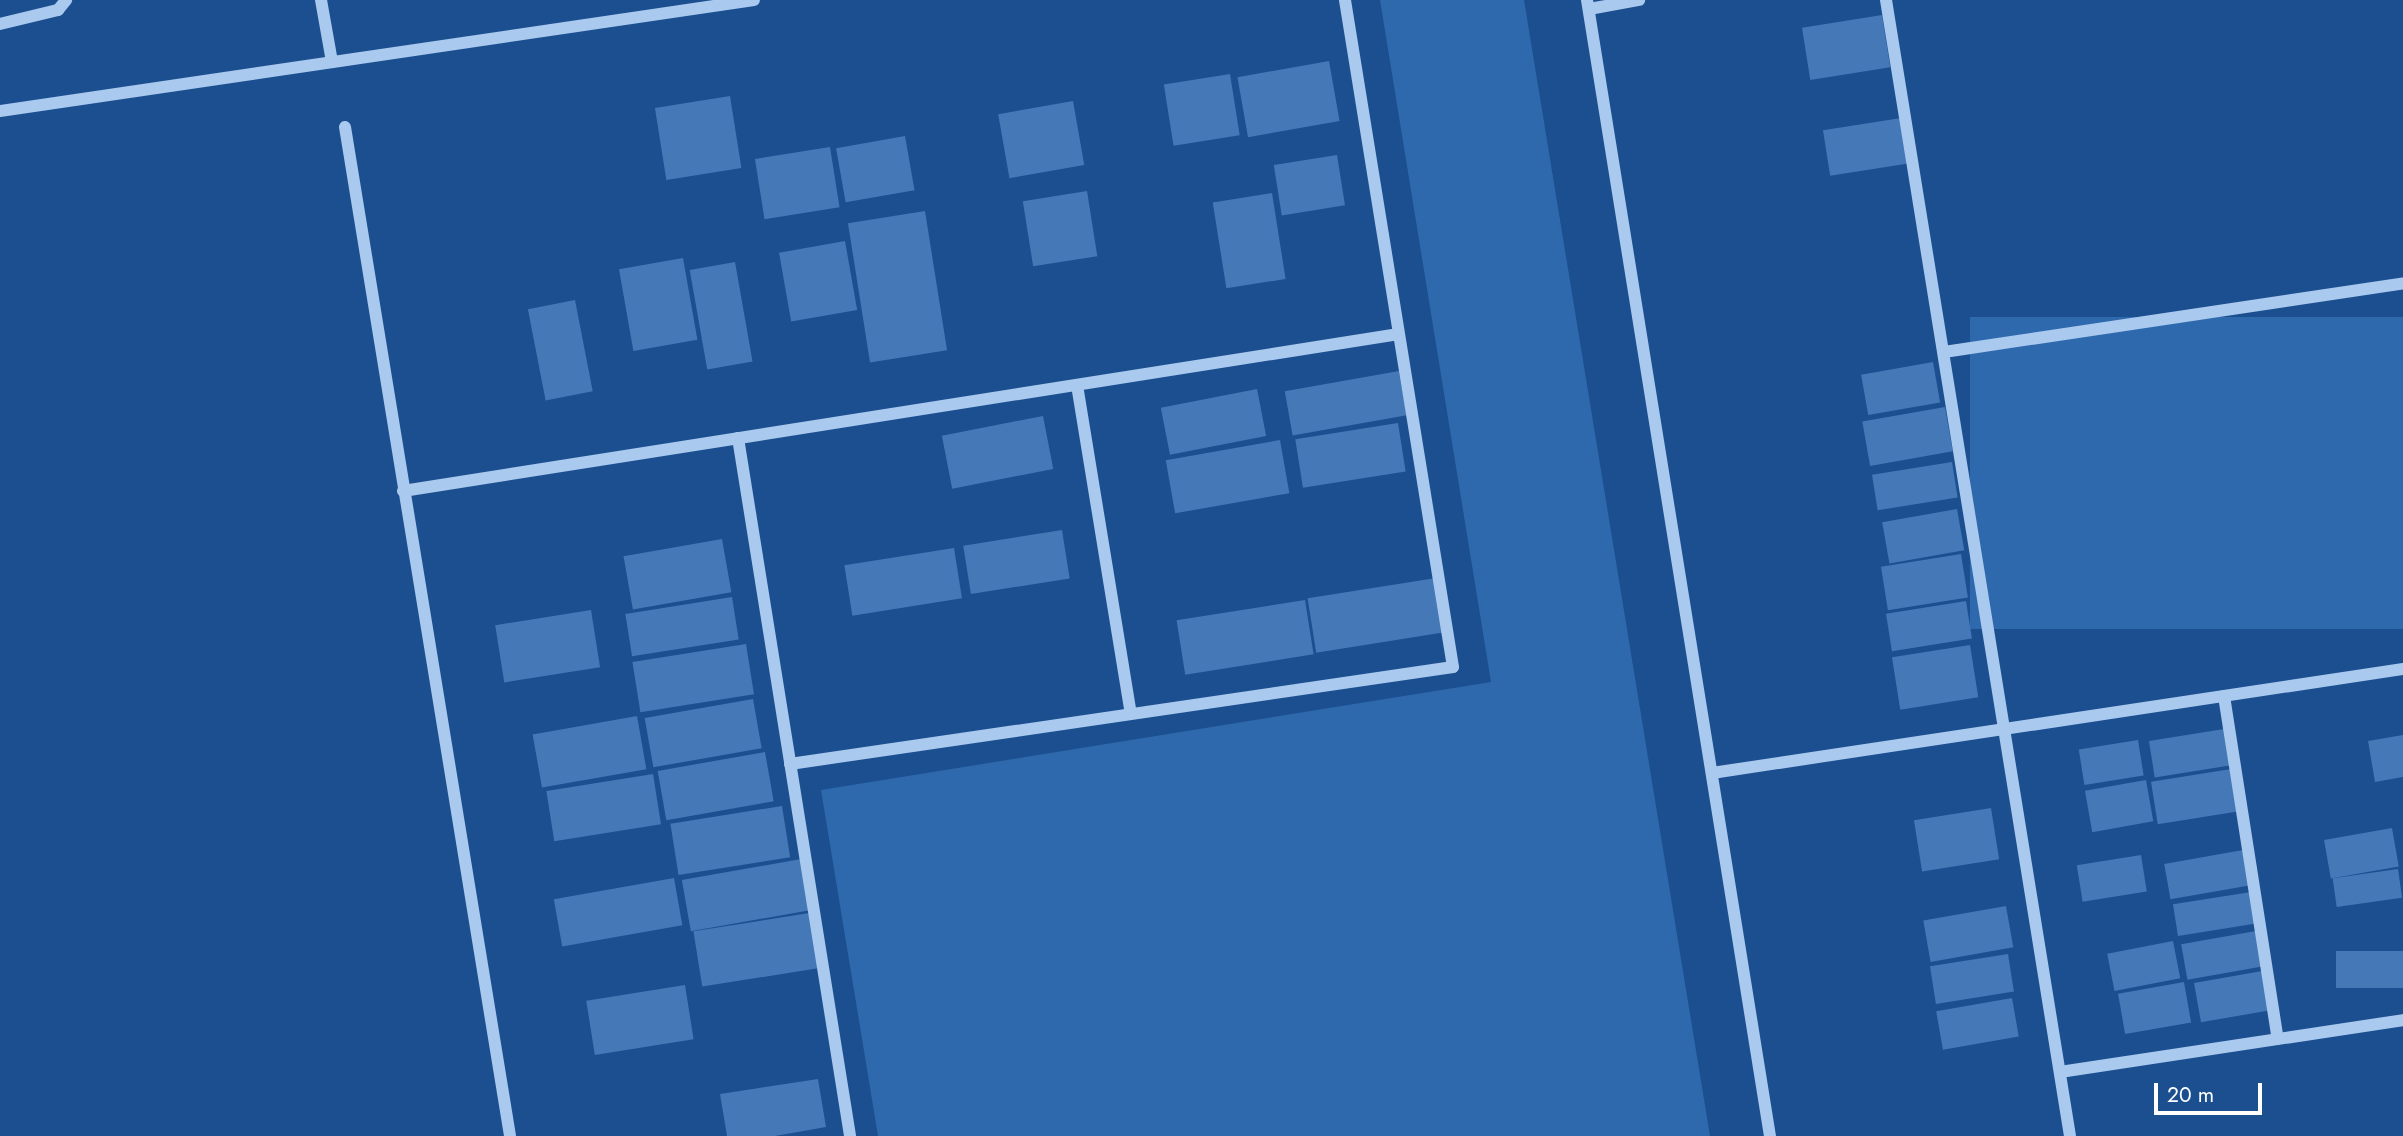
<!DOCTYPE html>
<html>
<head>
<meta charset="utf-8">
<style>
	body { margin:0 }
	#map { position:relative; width:2403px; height:1136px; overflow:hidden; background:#1b4f8f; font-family:Jost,sans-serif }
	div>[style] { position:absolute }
	.green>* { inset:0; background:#2e69ad; transform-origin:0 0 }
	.building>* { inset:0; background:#4478b7; transform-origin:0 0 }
	.minor>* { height:12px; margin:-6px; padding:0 6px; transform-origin:6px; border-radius:6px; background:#a9c9ee }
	span { translate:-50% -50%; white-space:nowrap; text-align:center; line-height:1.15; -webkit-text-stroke:5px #1b4f8f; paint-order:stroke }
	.scale { position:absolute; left:2154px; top:1083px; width:108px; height:32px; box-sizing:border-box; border:4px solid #fff; border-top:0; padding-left:9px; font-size:21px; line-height:24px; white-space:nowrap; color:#fff; -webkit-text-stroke:5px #1b4f8f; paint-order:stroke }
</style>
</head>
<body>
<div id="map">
	<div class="green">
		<i style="clip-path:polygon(1380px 0,1524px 0,1710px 1136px,878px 1136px,821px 790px,1491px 682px)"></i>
		<i style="left:2403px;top:317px;width:312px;height:433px;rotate:90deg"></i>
	</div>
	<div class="building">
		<i style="left:1882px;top:15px;width:53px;height:81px;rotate:81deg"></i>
		<i style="left:1329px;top:61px;width:61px;height:93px;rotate:80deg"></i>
		<i style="left:1230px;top:74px;width:62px;height:67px;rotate:81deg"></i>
		<i style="left:730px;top:96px;width:73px;height:76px;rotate:81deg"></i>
		<i style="left:1073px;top:101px;width:65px;height:76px;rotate:80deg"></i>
		<i style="left:1901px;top:118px;width:46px;height:79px;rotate:81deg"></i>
		<i style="left:905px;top:136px;width:55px;height:70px;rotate:80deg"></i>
		<i style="left:830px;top:147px;width:61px;height:76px;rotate:81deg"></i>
		<i style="left:1337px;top:155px;width:51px;height:64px;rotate:81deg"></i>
		<i style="left:1087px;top:191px;width:66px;height:65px;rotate:81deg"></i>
		<i style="left:1272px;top:193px;width:87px;height:60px;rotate:81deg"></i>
		<i style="left:925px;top:211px;width:141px;height:78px;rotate:81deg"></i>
		<i style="left:845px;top:241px;width:70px;height:67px;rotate:80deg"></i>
		<i style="left:683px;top:258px;width:83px;height:65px;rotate:80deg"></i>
		<i style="left:735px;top:262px;width:101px;height:46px;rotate:80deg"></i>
		<i style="left:575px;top:300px;width:93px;height:48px;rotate:79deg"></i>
		<i style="left:1933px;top:362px;width:41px;height:73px;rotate:80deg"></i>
		<i style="left:1399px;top:371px;width:45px;height:116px;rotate:80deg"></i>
		<i style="left:1257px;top:389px;width:48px;height:98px;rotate:79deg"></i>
		<i style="left:1945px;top:407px;width:45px;height:84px;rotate:80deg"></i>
		<i style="left:1043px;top:416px;width:54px;height:103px;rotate:79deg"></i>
		<i style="left:1398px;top:423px;width:49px;height:104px;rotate:81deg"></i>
		<i style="left:1280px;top:440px;width:54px;height:116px;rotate:80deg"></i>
		<i style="left:1952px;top:462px;width:36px;height:81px;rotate:81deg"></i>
		<i style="left:1957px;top:509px;width:42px;height:76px;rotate:80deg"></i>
		<i style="left:1062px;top:530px;width:49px;height:100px;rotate:81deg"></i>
		<i style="left:722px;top:539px;width:54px;height:100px;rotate:80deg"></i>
		<i style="left:954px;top:548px;width:51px;height:111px;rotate:81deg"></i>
		<i style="left:1961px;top:554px;width:44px;height:81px;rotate:81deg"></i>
		<i style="left:1436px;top:578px;width:55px;height:130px;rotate:81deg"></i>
		<i style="left:732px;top:597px;width:43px;height:108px;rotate:81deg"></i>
		<i style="left:1305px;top:600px;width:55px;height:130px;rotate:81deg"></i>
		<i style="left:1966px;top:601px;width:38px;height:81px;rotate:81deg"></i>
		<i style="left:591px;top:610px;width:58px;height:97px;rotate:81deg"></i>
		<i style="left:746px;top:644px;width:51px;height:115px;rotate:81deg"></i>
		<i style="left:1970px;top:645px;width:53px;height:79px;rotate:81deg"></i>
		<i style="left:753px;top:699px;width:50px;height:110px;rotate:80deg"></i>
		<i style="left:637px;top:716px;width:54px;height:106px;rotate:80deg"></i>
		<i style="left:2224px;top:729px;width:37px;height:76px;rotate:81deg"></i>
		<i style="clip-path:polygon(2403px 735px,2403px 777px,2375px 782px,2368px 741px)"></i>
		<i style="left:2138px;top:740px;width:36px;height:60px;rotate:81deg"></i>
		<i style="left:765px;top:752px;width:50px;height:109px;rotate:80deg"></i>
		<i style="left:2231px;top:769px;width:43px;height:81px;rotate:81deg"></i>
		<i style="left:653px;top:774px;width:51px;height:108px;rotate:81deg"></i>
		<i style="left:2146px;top:780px;width:42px;height:62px;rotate:80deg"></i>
		<i style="left:782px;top:806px;width:52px;height:113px;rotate:81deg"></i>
		<i style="left:1991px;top:808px;width:52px;height:78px;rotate:81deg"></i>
		<i style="left:2392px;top:828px;width:39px;height:69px;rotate:80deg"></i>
		<i style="left:2243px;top:850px;width:36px;height:80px;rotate:80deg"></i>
		<i style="left:2141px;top:855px;width:37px;height:65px;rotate:81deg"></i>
		<i style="left:801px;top:859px;width:52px;height:121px;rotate:80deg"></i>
		<i style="left:2398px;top:869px;width:29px;height:66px;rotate:82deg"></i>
		<i style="left:674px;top:878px;width:48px;height:122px;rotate:80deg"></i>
		<i style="left:2251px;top:892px;width:32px;height:79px;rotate:81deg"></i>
		<i style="left:2006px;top:906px;width:42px;height:84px;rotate:80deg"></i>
		<i style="left:809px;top:913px;width:56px;height:117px;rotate:81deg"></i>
		<i style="left:2256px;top:931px;width:36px;height:76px;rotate:80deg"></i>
		<i style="left:2173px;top:941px;width:38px;height:67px;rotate:79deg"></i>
		<i style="left:2403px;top:951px;width:37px;height:67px;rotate:90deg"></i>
		<i style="left:2008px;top:954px;width:38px;height:79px;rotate:81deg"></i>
		<i style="left:2262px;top:971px;width:40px;height:69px;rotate:80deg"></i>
		<i style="left:2184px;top:982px;width:41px;height:67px;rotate:80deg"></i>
		<i style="left:685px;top:985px;width:55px;height:100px;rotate:81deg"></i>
		<i style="left:2012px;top:998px;width:39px;height:77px;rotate:80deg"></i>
		<i style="clip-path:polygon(818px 1079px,826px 1127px,775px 1136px,727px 1136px,720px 1094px)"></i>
	</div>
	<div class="minor">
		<i style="left:321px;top:0;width:63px;rotate:79.9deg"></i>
		<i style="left:1587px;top:0;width:1151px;rotate:80.85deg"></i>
		<i style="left:1886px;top:0;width:1151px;rotate:80.8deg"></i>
		<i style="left:1589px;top:9px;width:51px;rotate:-10.2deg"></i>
		<i style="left:0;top:24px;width:60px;rotate:-13.6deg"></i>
		<i style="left:58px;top:10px;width:13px;rotate:-51deg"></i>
		<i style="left:0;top:111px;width:762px;rotate:-8.37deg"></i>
		<i style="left:345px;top:127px;width:1022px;rotate:80.71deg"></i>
		<i style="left:1944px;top:352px;width:464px;rotate:-8.5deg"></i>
		<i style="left:1077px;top:385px;width:333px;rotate:80.7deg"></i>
		<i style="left:738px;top:438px;width:707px;rotate:80.88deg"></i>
		<i style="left:403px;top:491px;width:1008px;rotate:-8.96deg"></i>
		<i style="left:2224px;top:696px;width:347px;rotate:81.1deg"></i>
		<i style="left:790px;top:764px;width:670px;rotate:-8.32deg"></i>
		<i style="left:1453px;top:667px;width:676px;rotate:-99.2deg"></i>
		<i style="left:1712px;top:773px;width:699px;rotate:-8.56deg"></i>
		<i style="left:2060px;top:1072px;width:347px;rotate:-8.6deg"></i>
	</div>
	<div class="scale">20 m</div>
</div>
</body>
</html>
